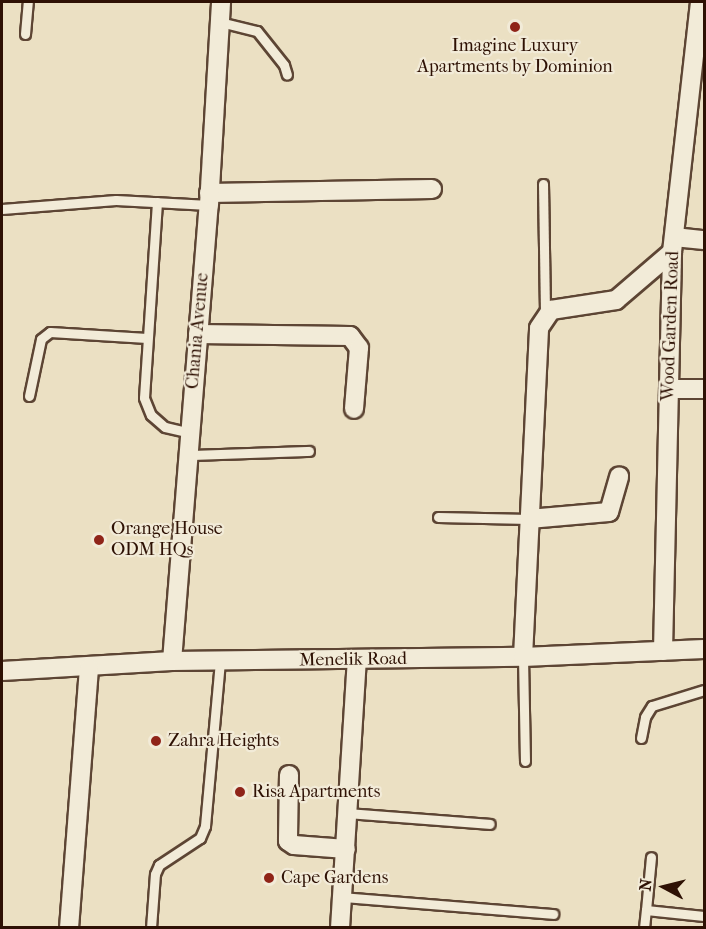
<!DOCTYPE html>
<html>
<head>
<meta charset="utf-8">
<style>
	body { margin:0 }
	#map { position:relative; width:706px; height:929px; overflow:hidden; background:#ebe0c3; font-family:"IM FELL French Canon",serif }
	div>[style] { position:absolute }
	.roads { filter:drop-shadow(2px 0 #5d4534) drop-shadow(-2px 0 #5d4534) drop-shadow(0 2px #5d4534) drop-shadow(0 -2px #5d4534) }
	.lane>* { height:9px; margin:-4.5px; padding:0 4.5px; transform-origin:4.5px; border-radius:4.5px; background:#f2ebd8 }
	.street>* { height:18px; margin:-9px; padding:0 9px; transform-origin:9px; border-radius:9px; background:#f2ebd8 }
	.dots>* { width:16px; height:16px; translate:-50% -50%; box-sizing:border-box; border:3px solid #f2ebd8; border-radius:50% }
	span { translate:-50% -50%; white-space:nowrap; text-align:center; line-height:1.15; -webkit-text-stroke:4.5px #f2ebd8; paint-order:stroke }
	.poi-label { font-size:18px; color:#2e1104 }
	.left { translate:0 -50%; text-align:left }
	.street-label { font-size:18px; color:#2e1104 }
	.frame { position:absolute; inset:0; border:3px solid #2e1104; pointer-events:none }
	.north { position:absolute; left:634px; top:857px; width:60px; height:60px; -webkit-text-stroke:4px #f2ebd8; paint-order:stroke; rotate:277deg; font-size:16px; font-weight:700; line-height:24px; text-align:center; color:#2e1104 }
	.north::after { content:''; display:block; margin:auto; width:21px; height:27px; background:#2e1104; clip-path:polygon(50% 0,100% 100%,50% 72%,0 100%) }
</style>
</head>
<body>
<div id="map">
	<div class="roads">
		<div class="lane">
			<i style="left:220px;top:22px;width:38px;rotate:14deg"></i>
			<i style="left:257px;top:31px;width:43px;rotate:51.5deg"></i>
			<i style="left:284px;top:65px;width:10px;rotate:73deg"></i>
			<i style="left:25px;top:34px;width:32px;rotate:-85deg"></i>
			<i style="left:543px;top:184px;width:131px;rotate:89.1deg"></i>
			<i style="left:157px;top:202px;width:196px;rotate:93.8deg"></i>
			<i style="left:144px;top:398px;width:18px;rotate:68deg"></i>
			<i style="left:151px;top:415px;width:18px;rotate:41deg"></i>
			<i style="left:165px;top:427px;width:27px;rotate:13deg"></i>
			<i style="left:2px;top:209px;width:114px;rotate:-4.5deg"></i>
			<i style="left:116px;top:200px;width:93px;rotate:3.1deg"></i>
			<i style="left:29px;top:396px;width:58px;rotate:-78.1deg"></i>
			<i style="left:41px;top:339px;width:11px;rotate:-38deg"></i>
			<i style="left:50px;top:332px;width:97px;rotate:3.5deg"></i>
			<i style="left:189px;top:455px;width:120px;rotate:-1.9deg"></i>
			<i style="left:438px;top:517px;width:91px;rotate:1.3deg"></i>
			<i style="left:523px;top:657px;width:104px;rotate:88.9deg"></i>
			<i style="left:641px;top:738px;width:21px;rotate:-79deg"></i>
			<i style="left:645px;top:717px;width:13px;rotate:-58deg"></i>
			<i style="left:652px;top:706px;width:54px;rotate:-17.1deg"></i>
			<i style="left:348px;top:813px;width:142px;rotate:4.4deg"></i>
			<i style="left:342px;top:897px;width:212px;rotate:4.6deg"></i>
			<i style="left:646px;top:910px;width:53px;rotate:-84.6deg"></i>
			<i style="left:151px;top:928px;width:54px;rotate:-85.8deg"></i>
			<i style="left:155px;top:874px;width:10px;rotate:-66deg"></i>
			<i style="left:159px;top:865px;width:49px;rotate:-33.4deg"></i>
			<i style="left:200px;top:838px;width:13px;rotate:-67deg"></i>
			<i style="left:205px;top:826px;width:165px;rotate:-84.8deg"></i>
			<i style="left:644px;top:928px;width:18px;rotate:-84deg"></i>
			<i style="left:646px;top:910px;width:58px;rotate:5.9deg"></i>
		</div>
		<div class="street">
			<i style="left:209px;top:193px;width:223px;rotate:-1deg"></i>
			<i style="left:674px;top:237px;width:30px;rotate:6deg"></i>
			<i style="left:198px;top:334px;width:152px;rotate:0.8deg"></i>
			<i style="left:350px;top:336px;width:15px;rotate:53deg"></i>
			<i style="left:359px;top:348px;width:61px;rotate:94.7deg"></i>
			<i style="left:669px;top:389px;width:35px"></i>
			<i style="left:529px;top:519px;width:80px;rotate:-5deg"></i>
			<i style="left:609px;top:512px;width:37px;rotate:-74deg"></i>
			<i style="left:663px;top:651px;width:399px;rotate:-88.7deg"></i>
			<i style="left:672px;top:252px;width:252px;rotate:-83.6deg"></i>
			<i style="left:523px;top:657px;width:329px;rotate:-87.2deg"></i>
			<i style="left:539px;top:328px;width:22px;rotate:-56deg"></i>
			<i style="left:551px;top:310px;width:66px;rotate:-8.7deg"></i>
			<i style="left:616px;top:300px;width:74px;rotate:-40.6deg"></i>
			<i style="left:172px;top:661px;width:457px;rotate:-85.4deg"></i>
			<i style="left:209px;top:205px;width:203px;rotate:-86.6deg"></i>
			<i style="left:2px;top:671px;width:170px;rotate:-3.4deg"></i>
			<i style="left:172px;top:661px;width:351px;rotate:-0.7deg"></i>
			<i style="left:523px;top:657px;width:181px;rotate:-2.5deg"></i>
			<i style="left:289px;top:775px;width:66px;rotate:90.9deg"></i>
			<i style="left:288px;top:841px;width:7px;rotate:34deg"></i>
			<i style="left:294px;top:845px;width:52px;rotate:4.4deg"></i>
			<i style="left:69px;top:928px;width:261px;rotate:-85.6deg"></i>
			<i style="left:340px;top:928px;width:269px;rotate:-86.4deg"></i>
		</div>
	</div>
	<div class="dots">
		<i style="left:515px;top:27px;background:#8f2418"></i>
		<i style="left:99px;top:540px;background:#8f2418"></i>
		<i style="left:156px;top:741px;background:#8f2418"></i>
		<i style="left:240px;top:792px;background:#8f2418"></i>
		<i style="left:269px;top:878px;background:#8f2418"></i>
	</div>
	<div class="poi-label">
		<span style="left:515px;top:57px">Imagine Luxury<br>Apartments by Dominion</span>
		<span class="left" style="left:111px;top:540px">Orange House<br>ODM HQs</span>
		<span class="left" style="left:168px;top:741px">Zahra Heights</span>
		<span class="left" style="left:252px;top:792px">Risa Apartments</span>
		<span class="left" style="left:281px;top:878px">Cape Gardens</span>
	</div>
	<div class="street-label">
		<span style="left:671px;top:326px;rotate:-88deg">Wood Garden Road</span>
		<span style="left:198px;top:331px;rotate:-85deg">Chania Avenue</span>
		<span style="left:353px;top:660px;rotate:-1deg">Menelik Road</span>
	</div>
	<div class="frame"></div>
	<div class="north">N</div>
</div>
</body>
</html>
